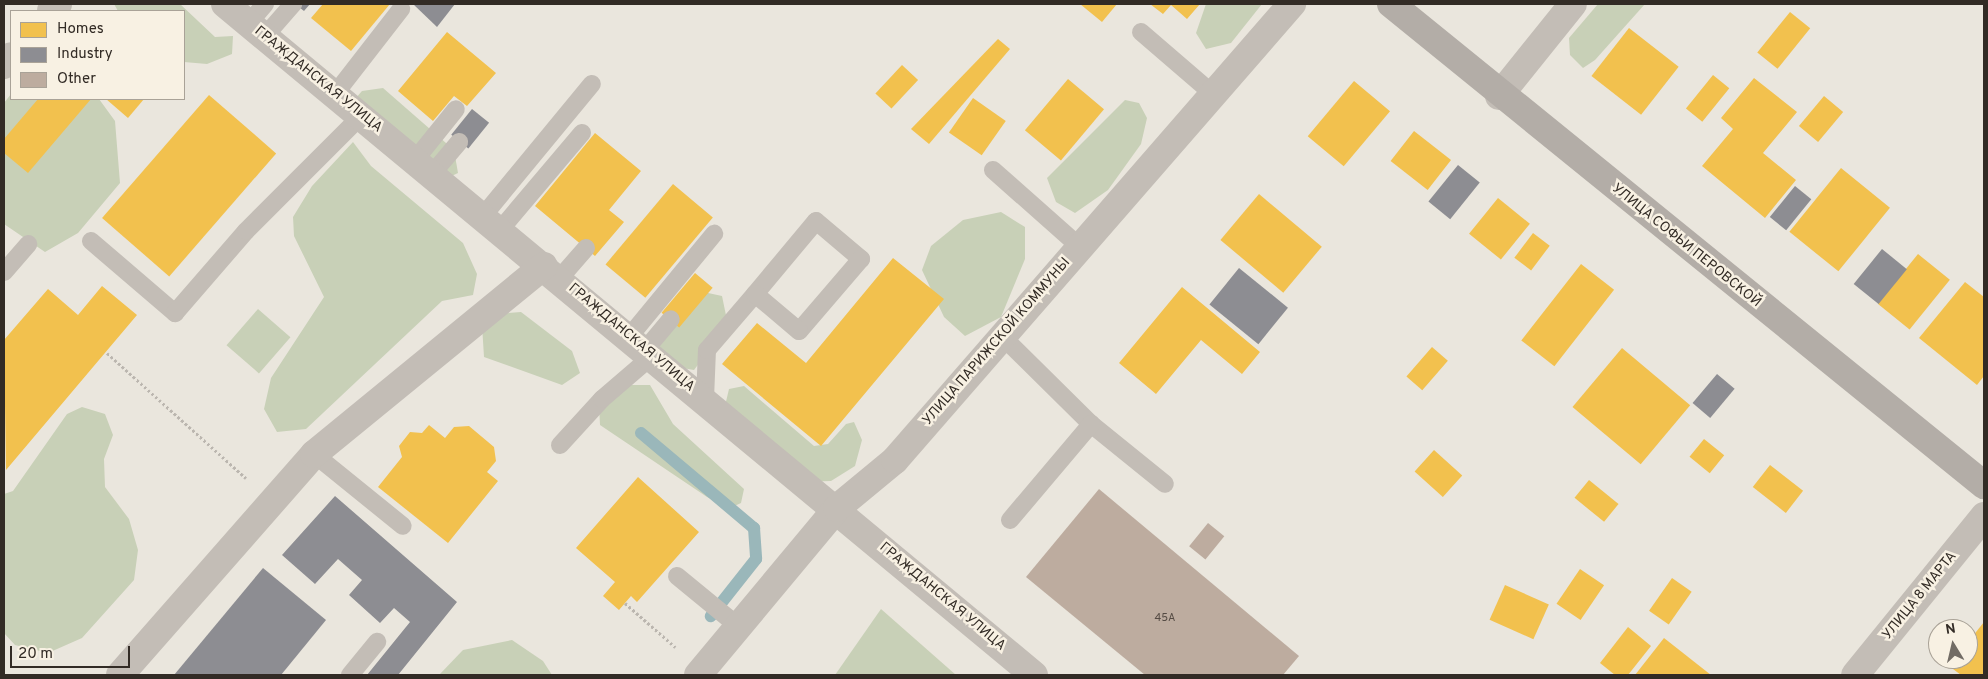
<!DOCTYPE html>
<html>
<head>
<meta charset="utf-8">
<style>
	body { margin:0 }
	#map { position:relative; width:1988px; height:679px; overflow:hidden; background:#eae6dd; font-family:Overpass,sans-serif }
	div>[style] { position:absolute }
	.green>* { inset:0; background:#c8d0b7; transform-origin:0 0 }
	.homes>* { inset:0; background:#f2c14e; transform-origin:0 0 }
	.industry>* { inset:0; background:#8d8d92; transform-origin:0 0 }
	.stream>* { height:12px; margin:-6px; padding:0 6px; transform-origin:6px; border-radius:6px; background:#9ab7ba }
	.building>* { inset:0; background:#bdac9f; transform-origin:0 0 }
	.path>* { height:3px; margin-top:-1.5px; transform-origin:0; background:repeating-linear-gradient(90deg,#bbb6af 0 2.5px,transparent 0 5px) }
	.lane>* { height:18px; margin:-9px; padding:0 9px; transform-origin:9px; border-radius:9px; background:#c3bdb6 }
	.street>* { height:28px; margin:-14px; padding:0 14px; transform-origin:14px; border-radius:14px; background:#c3bdb6 }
	.secondary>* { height:28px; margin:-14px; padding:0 14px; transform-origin:14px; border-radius:14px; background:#b3ada7 }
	span { translate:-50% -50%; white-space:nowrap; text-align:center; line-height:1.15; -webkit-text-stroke:5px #f8f1e3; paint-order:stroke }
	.number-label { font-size:11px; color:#554b44 }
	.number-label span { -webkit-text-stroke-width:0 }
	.street-label { font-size:14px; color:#322b25 }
	.frame { position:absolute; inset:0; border:5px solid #322b25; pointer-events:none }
	.legend { position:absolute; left:10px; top:10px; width:175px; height:90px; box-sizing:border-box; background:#f8f1e3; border:1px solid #a9a297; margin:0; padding:6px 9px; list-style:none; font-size:15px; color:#322b25 }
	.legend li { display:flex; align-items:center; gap:10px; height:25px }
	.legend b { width:25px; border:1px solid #a9a297 }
	.north { position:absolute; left:1928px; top:619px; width:50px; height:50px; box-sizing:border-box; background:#f8f1e3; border:1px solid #a9a297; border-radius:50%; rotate:351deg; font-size:14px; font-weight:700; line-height:20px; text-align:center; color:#322b25 }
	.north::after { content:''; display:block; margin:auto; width:18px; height:22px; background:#726c65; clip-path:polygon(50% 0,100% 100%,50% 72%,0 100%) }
	.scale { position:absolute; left:10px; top:646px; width:120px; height:22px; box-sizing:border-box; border:2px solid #322b25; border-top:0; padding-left:6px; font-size:15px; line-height:18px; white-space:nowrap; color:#322b25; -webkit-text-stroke:4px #f8f1e3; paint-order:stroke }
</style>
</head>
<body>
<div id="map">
	<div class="green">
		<i style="clip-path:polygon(114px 4px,180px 4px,215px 37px,233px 36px,232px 54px,207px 64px,184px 62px,184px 11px,118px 11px)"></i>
		<i style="clip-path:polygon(1206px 4px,1262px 4px,1231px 43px,1206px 49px,1196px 33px)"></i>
		<i style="clip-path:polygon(1598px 4px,1645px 4px,1595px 60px,1583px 68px,1570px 55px,1569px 38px)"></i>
		<i style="clip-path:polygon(383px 88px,454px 150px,458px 173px,441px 181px,386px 155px,347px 122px,349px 106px,362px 91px)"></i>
		<i style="clip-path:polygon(11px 94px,11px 99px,99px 99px,115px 121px,120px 183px,78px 233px,45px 252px,4px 224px,4px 103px)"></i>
		<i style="clip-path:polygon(1125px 100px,1139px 103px,1147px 118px,1141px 144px,1108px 190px,1075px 213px,1056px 202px,1047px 178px)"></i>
		<i style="clip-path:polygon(353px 142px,371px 166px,463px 243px,477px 274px,473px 295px,442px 301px,306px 429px,277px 432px,264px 409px,271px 378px,324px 297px,294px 236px,293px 217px,312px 186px)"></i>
		<i style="clip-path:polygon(1001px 212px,1025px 227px,1025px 259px,1001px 317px,965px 336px,944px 317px,922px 270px,931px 246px,963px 220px)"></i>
		<i style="clip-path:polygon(685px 288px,722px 296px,728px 325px,694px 370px,665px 365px,655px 328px)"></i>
		<i style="left:258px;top:309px;width:43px;height:48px;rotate:41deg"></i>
		<i style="clip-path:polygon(521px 312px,572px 351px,580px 373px,562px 385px,484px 357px,482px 325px,496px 314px)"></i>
		<i style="clip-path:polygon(613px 385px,650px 385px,673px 424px,744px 489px,741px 503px,730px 508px,707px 497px,600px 425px,599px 404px)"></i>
		<i style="clip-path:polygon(744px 386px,814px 446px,828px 444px,846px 424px,854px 422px,862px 440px,855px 466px,831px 481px,800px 482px,724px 410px,729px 389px)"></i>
		<i style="clip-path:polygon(82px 407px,105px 414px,113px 435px,104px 459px,105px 487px,129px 519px,138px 550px,134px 580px,82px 638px,48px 653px,15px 645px,4px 633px,4px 494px,13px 491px,67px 414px)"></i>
		<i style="clip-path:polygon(881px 609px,956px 675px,835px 675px)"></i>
		<i style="clip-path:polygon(512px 640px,543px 661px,552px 675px,439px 675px,463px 650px)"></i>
	</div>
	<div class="homes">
		<i style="clip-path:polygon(323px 4px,390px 4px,351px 51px,311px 18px)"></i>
		<i style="clip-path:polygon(1080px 4px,1117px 4px,1102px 22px)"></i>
		<i style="clip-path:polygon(1150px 4px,1200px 4px,1187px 19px,1171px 5px,1163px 14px)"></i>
		<i style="left:1790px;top:12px;width:26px;height:52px;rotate:39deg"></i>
		<i style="left:1629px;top:28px;width:63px;height:61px;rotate:38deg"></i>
		<i style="clip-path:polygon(447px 32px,496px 73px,467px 106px,454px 96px,433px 121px,398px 91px)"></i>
		<i style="clip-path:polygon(998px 39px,1010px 49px,929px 144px,911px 129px)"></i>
		<i style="left:902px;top:65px;width:22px;height:39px;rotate:43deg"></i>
		<i style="left:1713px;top:75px;width:21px;height:43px;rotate:39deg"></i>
		<i style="clip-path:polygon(1754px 78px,1797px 112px,1763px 153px,1796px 180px,1765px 218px,1702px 166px,1733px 129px,1721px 118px)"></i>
		<i style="left:1068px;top:79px;width:47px;height:67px;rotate:40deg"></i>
		<i style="left:1354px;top:81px;width:47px;height:72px;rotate:40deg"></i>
		<i style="left:209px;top:95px;width:89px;height:163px;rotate:41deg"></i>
		<i style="left:1824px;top:96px;width:25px;height:39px;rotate:40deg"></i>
		<i style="left:973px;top:98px;width:40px;height:42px;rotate:35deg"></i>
		<i style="clip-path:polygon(38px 99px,91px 99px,28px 173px,4px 153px,4px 139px)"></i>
		<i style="clip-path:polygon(106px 99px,144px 99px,128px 118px)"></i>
		<i style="left:1414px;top:131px;width:47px;height:38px;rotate:38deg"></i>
		<i style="clip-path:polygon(595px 133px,641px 171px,609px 210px,624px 222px,595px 256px,535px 206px)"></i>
		<i style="left:1841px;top:168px;width:63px;height:82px;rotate:39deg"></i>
		<i style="left:673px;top:184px;width:52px;height:105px;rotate:40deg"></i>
		<i style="left:1259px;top:194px;width:82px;height:60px;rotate:40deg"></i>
		<i style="left:1498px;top:198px;width:41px;height:46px;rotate:39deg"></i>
		<i style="left:1533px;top:233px;width:21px;height:31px;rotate:37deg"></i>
		<i style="left:1918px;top:254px;width:41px;height:64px;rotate:39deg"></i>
		<i style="clip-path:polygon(893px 258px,944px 299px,821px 446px,722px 364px,757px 323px,806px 363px)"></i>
		<i style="left:1581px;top:264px;width:42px;height:97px;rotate:38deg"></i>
		<i style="left:695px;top:273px;width:23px;height:52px;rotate:40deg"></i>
		<i style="clip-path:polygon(1965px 282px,1984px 297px,1984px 376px,1977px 385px,1919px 338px)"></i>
		<i style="clip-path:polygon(102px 286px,137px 315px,6px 470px,4px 340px,48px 289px,78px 315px)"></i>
		<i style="clip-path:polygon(1182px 287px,1260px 352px,1242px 374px,1201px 340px,1156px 394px,1119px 363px)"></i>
		<i style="left:1432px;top:347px;width:21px;height:39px;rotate:41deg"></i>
		<i style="left:1622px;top:348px;width:89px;height:77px;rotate:40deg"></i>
		<i style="clip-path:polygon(429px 425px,445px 438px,454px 427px,469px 426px,494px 447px,496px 461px,487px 472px,498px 481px,448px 543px,378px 487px,402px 457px,399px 446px,410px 432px,422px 433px)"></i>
		<i style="left:1704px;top:439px;width:26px;height:23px;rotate:39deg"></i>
		<i style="left:1434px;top:450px;width:38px;height:29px;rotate:42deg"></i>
		<i style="left:1770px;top:465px;width:42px;height:28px;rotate:38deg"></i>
		<i style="clip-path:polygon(638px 477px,699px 532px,637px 602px,631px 596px,619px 610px,603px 596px,615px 582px,576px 548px)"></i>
		<i style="left:1589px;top:480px;width:38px;height:23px;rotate:39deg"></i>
		<i style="left:1580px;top:569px;width:29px;height:42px;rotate:34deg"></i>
		<i style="left:1672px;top:578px;width:24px;height:40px;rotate:35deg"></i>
		<i style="left:1505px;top:585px;width:48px;height:38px;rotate:24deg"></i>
		<i style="clip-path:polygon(1984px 622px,1984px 675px,1961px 675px,1949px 666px,1954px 659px,1968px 659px,1968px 642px)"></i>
		<i style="clip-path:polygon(1628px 627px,1651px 646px,1628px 675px,1615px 675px,1600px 663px)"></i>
		<i style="clip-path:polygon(1664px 638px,1711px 675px,1635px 675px)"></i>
	</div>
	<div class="industry">
		<i style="clip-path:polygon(295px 4px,310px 4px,304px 11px)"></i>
		<i style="clip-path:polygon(413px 4px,455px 4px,437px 27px)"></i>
		<i style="left:472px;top:109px;width:22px;height:33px;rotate:39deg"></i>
		<i style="left:1458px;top:165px;width:28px;height:47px;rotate:39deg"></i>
		<i style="left:1795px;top:186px;width:21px;height:40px;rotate:39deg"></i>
		<i style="left:1882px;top:249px;width:32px;height:45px;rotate:39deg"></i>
		<i style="left:1239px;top:268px;width:63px;height:47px;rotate:39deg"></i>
		<i style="left:1717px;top:374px;width:23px;height:38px;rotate:40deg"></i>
		<i style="clip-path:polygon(335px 496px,457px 602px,398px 675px,367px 675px,410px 622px,394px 608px,380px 623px,349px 595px,362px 580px,338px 559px,315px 584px,282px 555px)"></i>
		<i style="clip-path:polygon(263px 568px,326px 620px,281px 675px,174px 675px)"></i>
	</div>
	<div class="stream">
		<i style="left:641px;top:433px;width:148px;rotate:40.1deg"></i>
		<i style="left:754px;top:528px;width:31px;rotate:86deg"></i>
		<i style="left:756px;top:559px;width:73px;rotate:128.3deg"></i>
	</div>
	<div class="building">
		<i style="clip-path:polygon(1099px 489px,1299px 656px,1283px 675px,1145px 675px,1026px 577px)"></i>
		<i style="left:1208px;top:523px;width:21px;height:30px;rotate:39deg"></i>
	</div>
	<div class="path">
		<i style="left:107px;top:353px;width:187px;rotate:42deg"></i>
		<i style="left:625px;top:603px;width:67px;rotate:41.3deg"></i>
	</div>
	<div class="lane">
		<i style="left:249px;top:23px;width:25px;rotate:-50deg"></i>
		<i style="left:1141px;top:32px;width:95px;rotate:40.7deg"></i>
		<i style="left:265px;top:36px;width:43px;rotate:-48.8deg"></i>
		<i style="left:335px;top:94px;width:108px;rotate:-52.2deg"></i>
		<i style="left:415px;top:160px;width:65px;rotate:-51.2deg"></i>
		<i style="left:993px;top:170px;width:115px;rotate:41.5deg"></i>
		<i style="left:432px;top:174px;width:42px;rotate:-49.8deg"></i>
		<i style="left:483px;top:216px;width:171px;rotate:-50.5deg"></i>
		<i style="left:500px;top:230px;width:127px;rotate:-49.8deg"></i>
		<i style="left:91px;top:241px;width:111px;rotate:40.6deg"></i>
		<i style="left:175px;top:313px;width:108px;rotate:-49.1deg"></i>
		<i style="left:246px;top:231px;width:163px;rotate:-45deg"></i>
		<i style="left:4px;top:272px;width:37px;rotate:-49deg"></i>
		<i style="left:559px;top:279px;width:41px;rotate:-48.9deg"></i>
		<i style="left:1002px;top:336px;width:125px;rotate:44.7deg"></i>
		<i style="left:1091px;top:424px;width:95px;rotate:39deg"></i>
		<i style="left:629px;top:337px;width:134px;rotate:-50.5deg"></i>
		<i style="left:645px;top:350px;width:40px;rotate:-50deg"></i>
		<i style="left:705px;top:399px;width:49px;rotate:-87.7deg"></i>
		<i style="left:707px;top:350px;width:74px;rotate:-49.4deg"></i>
		<i style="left:755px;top:294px;width:95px;rotate:-50.1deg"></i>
		<i style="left:816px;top:221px;width:59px;rotate:40.2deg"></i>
		<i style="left:861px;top:259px;width:95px;rotate:130.7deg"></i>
		<i style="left:799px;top:331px;width:57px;rotate:-139.9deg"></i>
		<i style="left:560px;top:445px;width:62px;rotate:-47.6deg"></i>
		<i style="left:602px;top:399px;width:66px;rotate:-40.7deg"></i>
		<i style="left:314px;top:454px;width:114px;rotate:39deg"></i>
		<i style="left:1010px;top:520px;width:126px;rotate:-49.8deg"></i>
		<i style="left:677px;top:576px;width:80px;rotate:39.4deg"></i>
		<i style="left:350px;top:675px;width:43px;rotate:-50.7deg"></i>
	</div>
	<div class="street">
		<i style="left:225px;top:4px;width:1051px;rotate:39.67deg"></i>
		<i style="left:51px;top:11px;width:10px;rotate:-45deg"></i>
		<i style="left:4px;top:65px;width:11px;rotate:-52deg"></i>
		<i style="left:1499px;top:96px;width:118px;rotate:-51.2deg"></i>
		<i style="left:120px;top:675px;width:294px;rotate:-48.7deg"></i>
		<i style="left:314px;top:454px;width:297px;rotate:-39.3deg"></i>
		<i style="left:698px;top:675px;width:217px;rotate:-50.2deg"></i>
		<i style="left:837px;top:508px;width:75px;rotate:-39.6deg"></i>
		<i style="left:895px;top:460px;width:605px;rotate:-48.96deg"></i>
		<i style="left:1855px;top:675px;width:205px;rotate:-50.9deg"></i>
	</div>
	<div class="secondary">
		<i style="left:1391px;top:4px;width:764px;rotate:39.05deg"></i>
	</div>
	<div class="number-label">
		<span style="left:1165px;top:618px">45А</span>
	</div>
	<div class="street-label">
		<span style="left:318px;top:80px;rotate:39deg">ГРАЖДАНСКАЯ УЛИЦА</span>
		<span style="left:1686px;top:246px;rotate:39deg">УЛИЦА СОФЬИ ПЕРОВСКОЙ</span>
		<span style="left:631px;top:338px;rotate:40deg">ГРАЖДАНСКАЯ УЛИЦА</span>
		<span style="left:997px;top:342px;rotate:-49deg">УЛИЦА ПАРИЖСКОЙ КОММУНЫ</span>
		<span style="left:1920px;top:596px;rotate:-51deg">УЛИЦА 8 МАРТА</span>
		<span style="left:942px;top:597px;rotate:40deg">ГРАЖДАНСКАЯ УЛИЦА</span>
	</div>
	<div class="frame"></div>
	<ul class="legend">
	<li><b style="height:14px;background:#f2c14e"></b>Homes</li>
	<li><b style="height:14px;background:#8d8d92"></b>Industry</li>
	<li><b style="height:14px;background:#bdac9f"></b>Other</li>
	</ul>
	<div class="north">N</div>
	<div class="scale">20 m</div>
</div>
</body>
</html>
